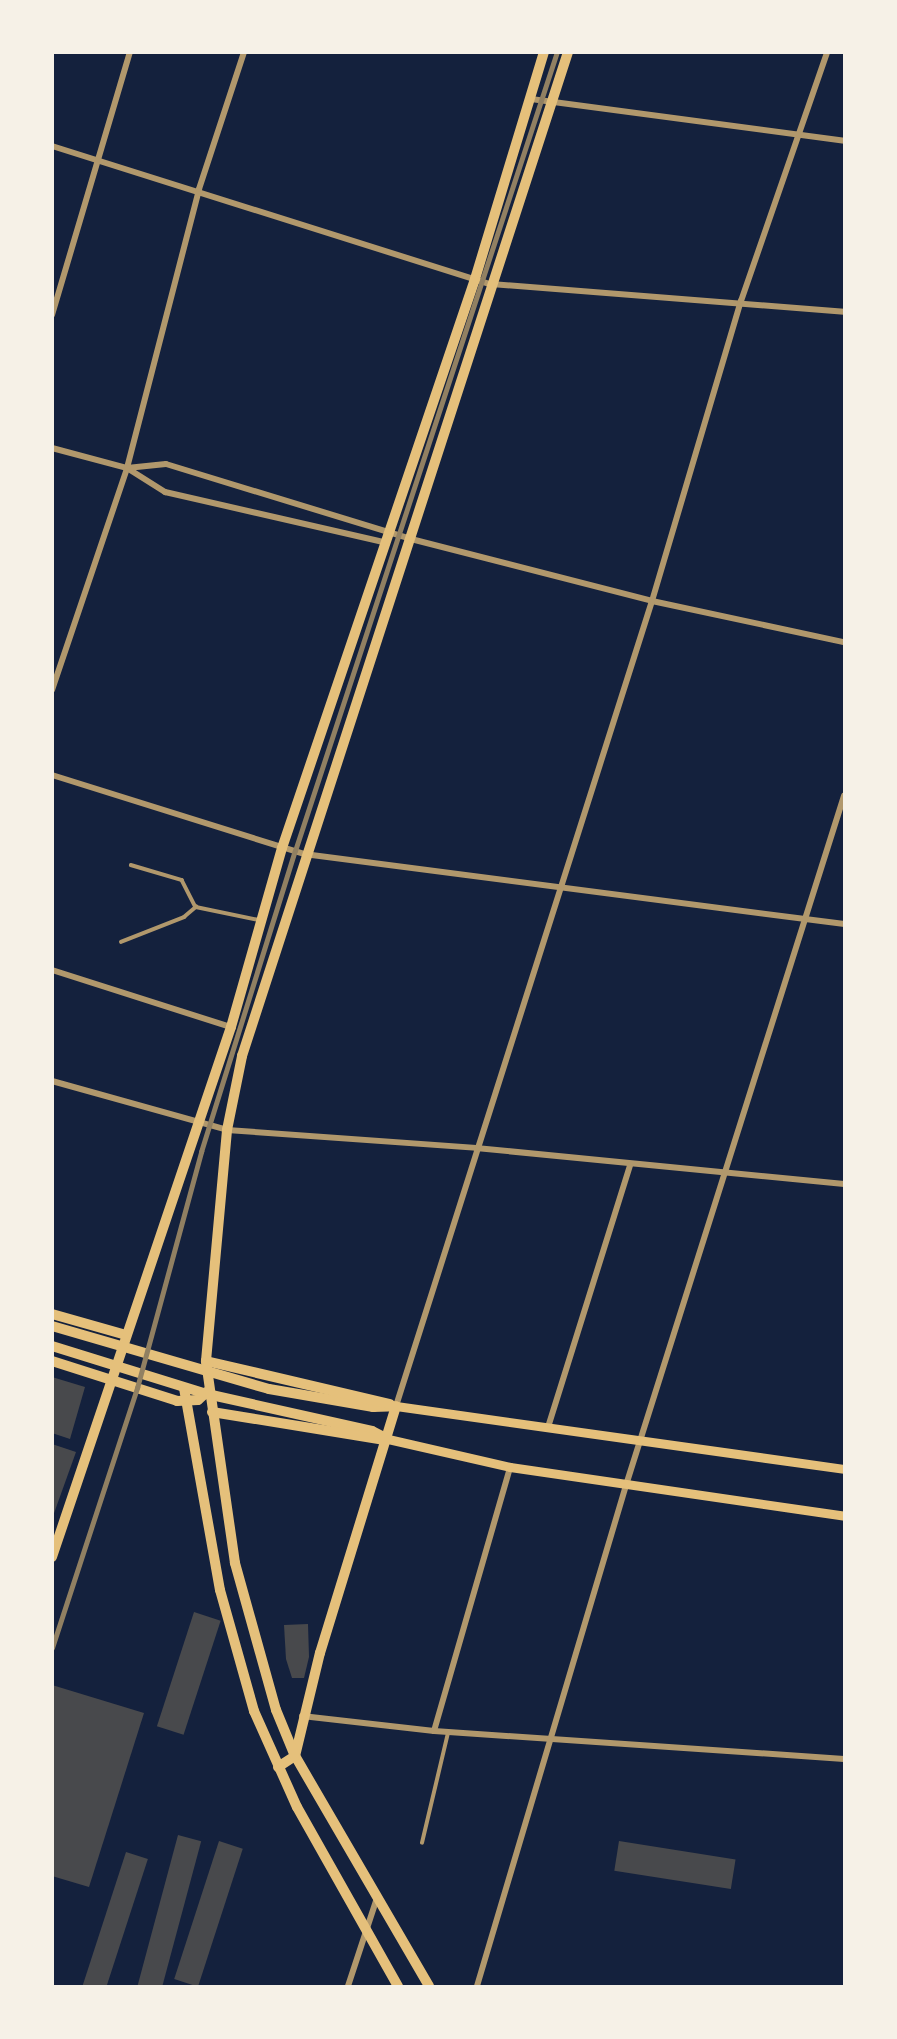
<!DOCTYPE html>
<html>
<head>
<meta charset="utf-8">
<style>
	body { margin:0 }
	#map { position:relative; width:897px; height:2039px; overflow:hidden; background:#14213d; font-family:"Nunito Sans",sans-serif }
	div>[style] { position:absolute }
	.building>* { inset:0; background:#48494c; transform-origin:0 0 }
	.service>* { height:3.5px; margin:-1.75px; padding:0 1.75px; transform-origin:1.75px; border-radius:1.75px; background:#b1986c }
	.minor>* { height:6px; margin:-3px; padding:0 3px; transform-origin:3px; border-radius:3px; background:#b1986c }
	.secondary>* { height:9px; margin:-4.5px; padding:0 4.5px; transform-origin:4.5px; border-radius:4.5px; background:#e5c07b }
	.primary>* { height:10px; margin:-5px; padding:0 5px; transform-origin:5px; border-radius:5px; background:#e5c07b }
	.rail>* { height:4.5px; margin:-2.25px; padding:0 2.25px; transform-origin:2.25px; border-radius:2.25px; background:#918062 }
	span { translate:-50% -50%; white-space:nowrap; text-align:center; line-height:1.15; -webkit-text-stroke:7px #f6f1e7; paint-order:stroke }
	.frame { position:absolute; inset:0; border:54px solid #f6f1e7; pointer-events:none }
</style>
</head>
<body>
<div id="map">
	<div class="building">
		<i style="clip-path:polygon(52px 1377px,85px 1387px,70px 1439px,52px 1433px)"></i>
		<i style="clip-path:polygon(52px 1444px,76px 1452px,53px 1516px,52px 1516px)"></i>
		<i style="left:194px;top:1612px;width:28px;height:120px;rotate:18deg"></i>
		<i style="clip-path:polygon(308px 1624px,309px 1657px,304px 1678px,292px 1678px,286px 1659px,284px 1625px)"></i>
		<i style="clip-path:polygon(52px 1685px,144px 1713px,89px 1887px,52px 1876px)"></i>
		<i style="left:178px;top:1835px;width:24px;height:158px;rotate:15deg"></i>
		<i style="left:219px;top:1841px;width:25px;height:145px;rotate:18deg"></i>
		<i style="left:619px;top:1841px;width:118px;height:30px;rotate:9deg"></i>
		<i style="left:126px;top:1852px;width:23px;height:140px;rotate:18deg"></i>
	</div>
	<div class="service">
		<i style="left:131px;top:865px;width:53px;rotate:16.4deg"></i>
		<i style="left:182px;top:880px;width:30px;rotate:63deg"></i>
		<i style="left:121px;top:942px;width:68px;rotate:-21.6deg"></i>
		<i style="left:184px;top:917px;width:16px;rotate:-40deg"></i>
		<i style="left:196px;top:907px;width:64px;rotate:11.7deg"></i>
		<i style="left:422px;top:1843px;width:113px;rotate:-76.7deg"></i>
	</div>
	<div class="minor">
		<i style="left:531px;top:99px;width:316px;rotate:7.6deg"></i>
		<i style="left:52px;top:146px;width:460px;rotate:17.5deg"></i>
		<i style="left:491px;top:284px;width:354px;rotate:4.5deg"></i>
		<i style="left:52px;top:315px;width:274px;rotate:-73.5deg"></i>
		<i style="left:52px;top:448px;width:78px;rotate:14.9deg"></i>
		<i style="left:127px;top:468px;width:45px;rotate:32.3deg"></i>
		<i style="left:165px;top:492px;width:225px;rotate:12.9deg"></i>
		<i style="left:127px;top:468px;width:39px;rotate:-6deg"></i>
		<i style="left:166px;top:464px;width:256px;rotate:17deg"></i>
		<i style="left:411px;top:539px;width:249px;rotate:14.4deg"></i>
		<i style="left:652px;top:601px;width:196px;rotate:12.1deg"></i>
		<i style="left:52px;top:690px;width:234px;rotate:-71.3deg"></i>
		<i style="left:127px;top:468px;width:288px;rotate:-75.5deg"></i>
		<i style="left:199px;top:189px;width:144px;rotate:-71.8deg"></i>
		<i style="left:52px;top:775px;width:264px;rotate:17.4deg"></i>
		<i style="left:304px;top:854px;width:545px;rotate:7.39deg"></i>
		<i style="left:52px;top:970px;width:188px;rotate:17.7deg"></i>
		<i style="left:52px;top:1081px;width:182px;rotate:15.6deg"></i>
		<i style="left:227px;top:1130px;width:250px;rotate:4.1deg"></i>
		<i style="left:476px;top:1148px;width:370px;rotate:5.6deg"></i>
		<i style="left:396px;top:1406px;width:845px;rotate:-72.36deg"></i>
		<i style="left:652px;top:601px;width:313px;rotate:-73.5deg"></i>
		<i style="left:741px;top:301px;width:263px;rotate:-70.9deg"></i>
		<i style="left:549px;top:1424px;width:271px;rotate:-72.6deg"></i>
		<i style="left:302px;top:1716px;width:133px;rotate:6.5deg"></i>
		<i style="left:434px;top:1731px;width:411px;rotate:3.9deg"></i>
		<i style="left:434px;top:1731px;width:275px;rotate:-73.9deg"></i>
		<i style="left:348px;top:1986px;width:89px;rotate:-71.8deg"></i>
		<i style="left:477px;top:1986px;width:526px;rotate:-73.43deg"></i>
		<i style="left:627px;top:1482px;width:720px;rotate:-72.45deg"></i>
	</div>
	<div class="secondary">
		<i style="left:396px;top:1406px;width:452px;rotate:8deg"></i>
		<i style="left:388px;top:1439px;width:125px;rotate:12.9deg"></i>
		<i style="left:510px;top:1467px;width:338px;rotate:8.3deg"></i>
	</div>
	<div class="primary">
		<i style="left:52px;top:1314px;width:77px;rotate:15.8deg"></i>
		<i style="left:52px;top:1326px;width:226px;rotate:16.2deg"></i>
		<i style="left:269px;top:1389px;width:106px;rotate:9.8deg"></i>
		<i style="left:373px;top:1407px;width:23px;rotate:-2deg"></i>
		<i style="left:52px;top:1346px;width:162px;rotate:17.2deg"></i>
		<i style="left:207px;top:1394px;width:169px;rotate:12.6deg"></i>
		<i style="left:372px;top:1431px;width:18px;rotate:27deg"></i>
		<i style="left:52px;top:1361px;width:131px;rotate:17.7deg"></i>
		<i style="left:177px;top:1401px;width:21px;rotate:-3deg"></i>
		<i style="left:198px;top:1400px;width:13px;rotate:-42deg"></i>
		<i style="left:206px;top:1361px;width:189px;rotate:13.2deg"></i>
		<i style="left:184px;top:1388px;width:205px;rotate:79.9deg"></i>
		<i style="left:220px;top:1590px;width:126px;rotate:74.3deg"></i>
		<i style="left:254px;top:1711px;width:105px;rotate:65.9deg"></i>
		<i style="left:297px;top:1807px;width:206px;rotate:60.6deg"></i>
		<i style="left:212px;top:1412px;width:175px;rotate:9.2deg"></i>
		<i style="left:52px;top:1557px;width:559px;rotate:-71.34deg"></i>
		<i style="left:231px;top:1027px;width:186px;rotate:-74.1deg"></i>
		<i style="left:282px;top:848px;width:601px;rotate:-71.26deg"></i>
		<i style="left:475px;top:279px;width:237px;rotate:-73.1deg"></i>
		<i style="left:278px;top:1767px;width:20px;rotate:-33deg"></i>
		<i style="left:295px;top:1756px;width:106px;rotate:-76.4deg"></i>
		<i style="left:320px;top:1653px;width:258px;rotate:-72.9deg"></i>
		<i style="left:429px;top:1986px;width:266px;rotate:-120.2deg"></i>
		<i style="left:295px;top:1756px;width:50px;rotate:-112.4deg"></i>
		<i style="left:276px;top:1710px;width:153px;rotate:-105.6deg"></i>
		<i style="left:235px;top:1563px;width:204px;rotate:-98.2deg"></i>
		<i style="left:206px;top:1361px;width:232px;rotate:-84.8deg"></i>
		<i style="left:227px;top:1130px;width:76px;rotate:-78.5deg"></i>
		<i style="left:242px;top:1056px;width:1056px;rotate:-72.01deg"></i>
	</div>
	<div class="rail">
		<i style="left:52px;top:1648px;width:274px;rotate:-71.9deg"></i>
		<i style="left:137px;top:1388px;width:245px;rotate:-74.8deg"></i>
		<i style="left:201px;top:1152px;width:315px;rotate:-72.7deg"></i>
		<i style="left:295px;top:851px;width:841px;rotate:-71.85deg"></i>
	</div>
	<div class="frame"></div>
</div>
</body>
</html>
